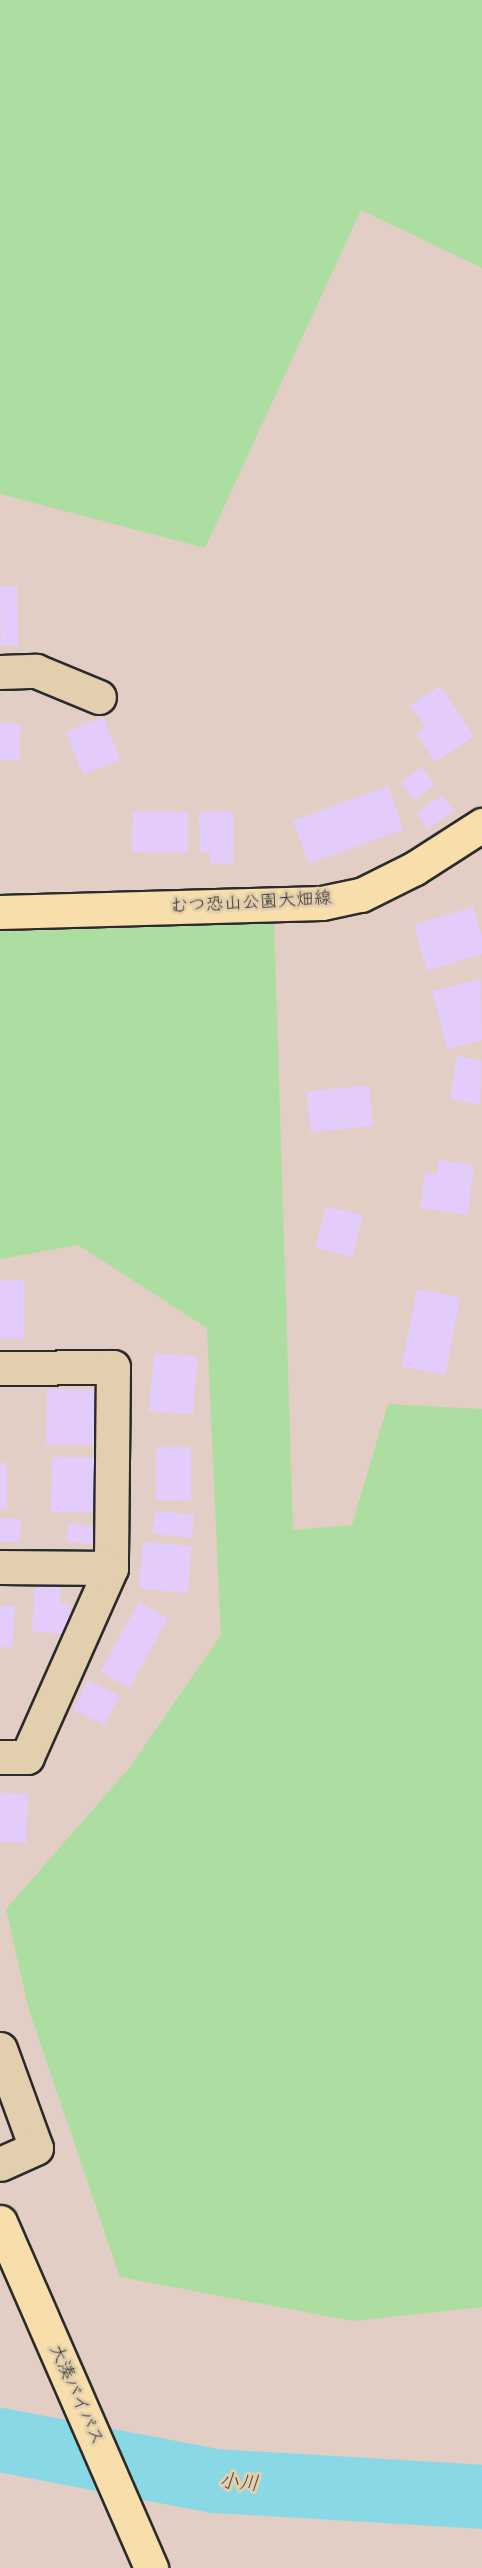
<!DOCTYPE html>
<html>
<head>
<meta charset="utf-8">
<style>
	body { margin:0 }
	#map { position:relative; width:482px; height:2568px; overflow:hidden; background:#e3cec5; font-family:"Comic Neue","Klee One",sans-serif }
	div>[style] { position:absolute }
	.green>* { inset:0; background:#abdea0 }
	.river>* { height:64px; margin:-32px; padding:0 32px; transform-origin:32px; border-radius:32px; background:#88d8e5 }
	.building>* { inset:0; background:#e3ccfc; transform-origin:0 0 }
	.roads { filter:drop-shadow(2px 0 #2b2b2b) drop-shadow(-2px 0 #2b2b2b) drop-shadow(0 2px #2b2b2b) drop-shadow(0 -2px #2b2b2b) }
	.minor>* { height:33px; margin:-16.5px; padding:0 16.5px; transform-origin:16.5px; border-radius:16.5px; background:#e3cfad }
	.major>* { height:33px; margin:-16.5px; padding:0 16.5px; transform-origin:16.5px; border-radius:16.5px; background:#f8deab }
	.highway>* { height:33px; margin:-16.5px; padding:0 16.5px; transform-origin:16.5px; border-radius:16.5px; background:#f8deab }
	span { translate:-50% -50%; white-space:nowrap; text-align:center; line-height:1.15; -webkit-text-stroke:6px #e3cfad; paint-order:stroke }
	.street-label { font-size:18px; color:#2b2b2b }
	.water-label { font-size:20px; color:#394547; font-style:italic }
</style>
</head>
<body>
<div id="map">
	<div class="green">
		<i style="clip-path:polygon(0 0,482px 0,482px 268px,361px 210px,205px 548px,0 494px)"></i>
		<i style="clip-path:polygon(274px 921px,293px 1530px,352px 1525px,388px 1404px,482px 1409px,482px 2307px,353px 2321px,120px 2277px,29px 2010px,6px 1909px,130px 1767px,221px 1635px,207px 1328px,78px 1245px,0 1259px,0 932px)"></i>
	</div>
	<div class="river">
		<i style="left:0;top:2440px;width:219px;rotate:10.8deg"></i>
		<i style="left:215px;top:2481px;width:267px;rotate:3.4deg"></i>
	</div>
	<div class="building">
		<i style="left:17px;top:586px;width:60px;height:17px;rotate:89deg"></i>
		<i style="clip-path:polygon(440px 686px,474px 736px,435px 762px,416px 733px,425px 727px,410px 705px)"></i>
		<i style="left:103px;top:717px;width:46px;height:40px;rotate:68deg"></i>
		<i style="left:0;top:723px;width:21px;height:37px;rotate:3deg"></i>
		<i style="left:422px;top:767px;width:22px;height:26px;rotate:54deg"></i>
		<i style="left:388px;top:786px;width:46px;height:101px;rotate:70deg"></i>
		<i style="left:443px;top:795px;width:20px;height:32px;rotate:57deg"></i>
		<i style="left:133px;top:811px;width:55px;height:41px;rotate:1deg"></i>
		<i style="clip-path:polygon(233px 811px,233px 863px,210px 864px,210px 852px,200px 852px,199px 812px)"></i>
		<i style="clip-path:polygon(473px 907px,482px 936px,482px 954px,427px 971px,414px 925px)"></i>
		<i style="clip-path:polygon(481px 979px,482px 1040px,447px 1049px,432px 991px)"></i>
		<i style="clip-path:polygon(457px 1056px,482px 1061px,480px 1105px,450px 1099px)"></i>
		<i style="left:369px;top:1085px;width:41px;height:63px;rotate:84deg"></i>
		<i style="clip-path:polygon(438px 1160px,474px 1165px,468px 1215px,420px 1208px,425px 1172px,437px 1174px)"></i>
		<i style="left:326px;top:1206px;width:38px;height:43px;rotate:14deg"></i>
		<i style="left:0;top:1280px;width:24px;height:59px"></i>
		<i style="left:417px;top:1289px;width:44px;height:79px;rotate:11deg"></i>
		<i style="left:154px;top:1353px;width:44px;height:58px;rotate:5deg"></i>
		<i style="left:47px;top:1389px;width:53px;height:55px;rotate:1deg"></i>
		<i style="left:191px;top:1447px;width:53px;height:35px;rotate:90deg"></i>
		<i style="left:52px;top:1457px;width:45px;height:55px;rotate:1deg"></i>
		<i style="left:0;top:1463px;width:7px;height:46px"></i>
		<i style="left:155px;top:1511px;width:39px;height:23px;rotate:6deg"></i>
		<i style="left:0;top:1518px;width:21px;height:23px;rotate:3deg"></i>
		<i style="left:68px;top:1524px;width:29px;height:18px;rotate:4deg"></i>
		<i style="left:143px;top:1542px;width:49px;height:47px;rotate:5deg"></i>
		<i style="clip-path:polygon(35px 1585px,61px 1587px,60px 1603px,70px 1604px,69px 1634px,32px 1632px)"></i>
		<i style="left:139px;top:1602px;width:33px;height:80px;rotate:29deg"></i>
		<i style="clip-path:polygon(0 1606px,15px 1606px,12px 1647px,0 1647px)"></i>
		<i style="left:88px;top:1680px;width:35px;height:33px;rotate:27deg"></i>
		<i style="left:0;top:1793px;width:28px;height:49px;rotate:2deg"></i>
	</div>
	<div class="roads">
		<div class="minor">
			<i style="left:0;top:672px;width:36px;rotate:-2deg"></i>
			<i style="left:36px;top:671px;width:68px;rotate:22.4deg"></i>
			<i style="left:0;top:1368px;width:113px;rotate:-0.5deg"></i>
			<i style="left:113px;top:1367px;width:201px;rotate:90.6deg"></i>
			<i style="left:111px;top:1568px;width:207px;rotate:114deg"></i>
			<i style="left:27px;top:1757px;width:27px;rotate:180deg"></i>
			<i style="left:0;top:1567px;width:111px;rotate:0.5deg"></i>
			<i style="left:0;top:2049px;width:105px;rotate:70deg"></i>
			<i style="left:36px;top:2148px;width:39px;rotate:156deg"></i>
		</div>
		<div class="major">
			<i style="left:0;top:912px;width:322px;rotate:-1.6deg"></i>
			<i style="left:322px;top:903px;width:40px;rotate:-12deg"></i>
			<i style="left:361px;top:895px;width:60px;rotate:-26.6deg"></i>
			<i style="left:415px;top:868px;width:80px;rotate:-32.7deg"></i>
		</div>
		<div class="highway">
			<i style="left:0;top:2222px;width:378px;rotate:66.4deg"></i>
		</div>
	</div>
	<div class="street-label">
		<span style="left:251px;top:903px;rotate:-3deg">むつ恐山公園大畑線</span>
		<span style="left:76px;top:2395px;rotate:66deg">大湊バイパス</span>
	</div>
	<div class="water-label">
		<span style="left:239px;top:2482px;rotate:4deg">小川</span>
	</div>
</div>
</body>
</html>
